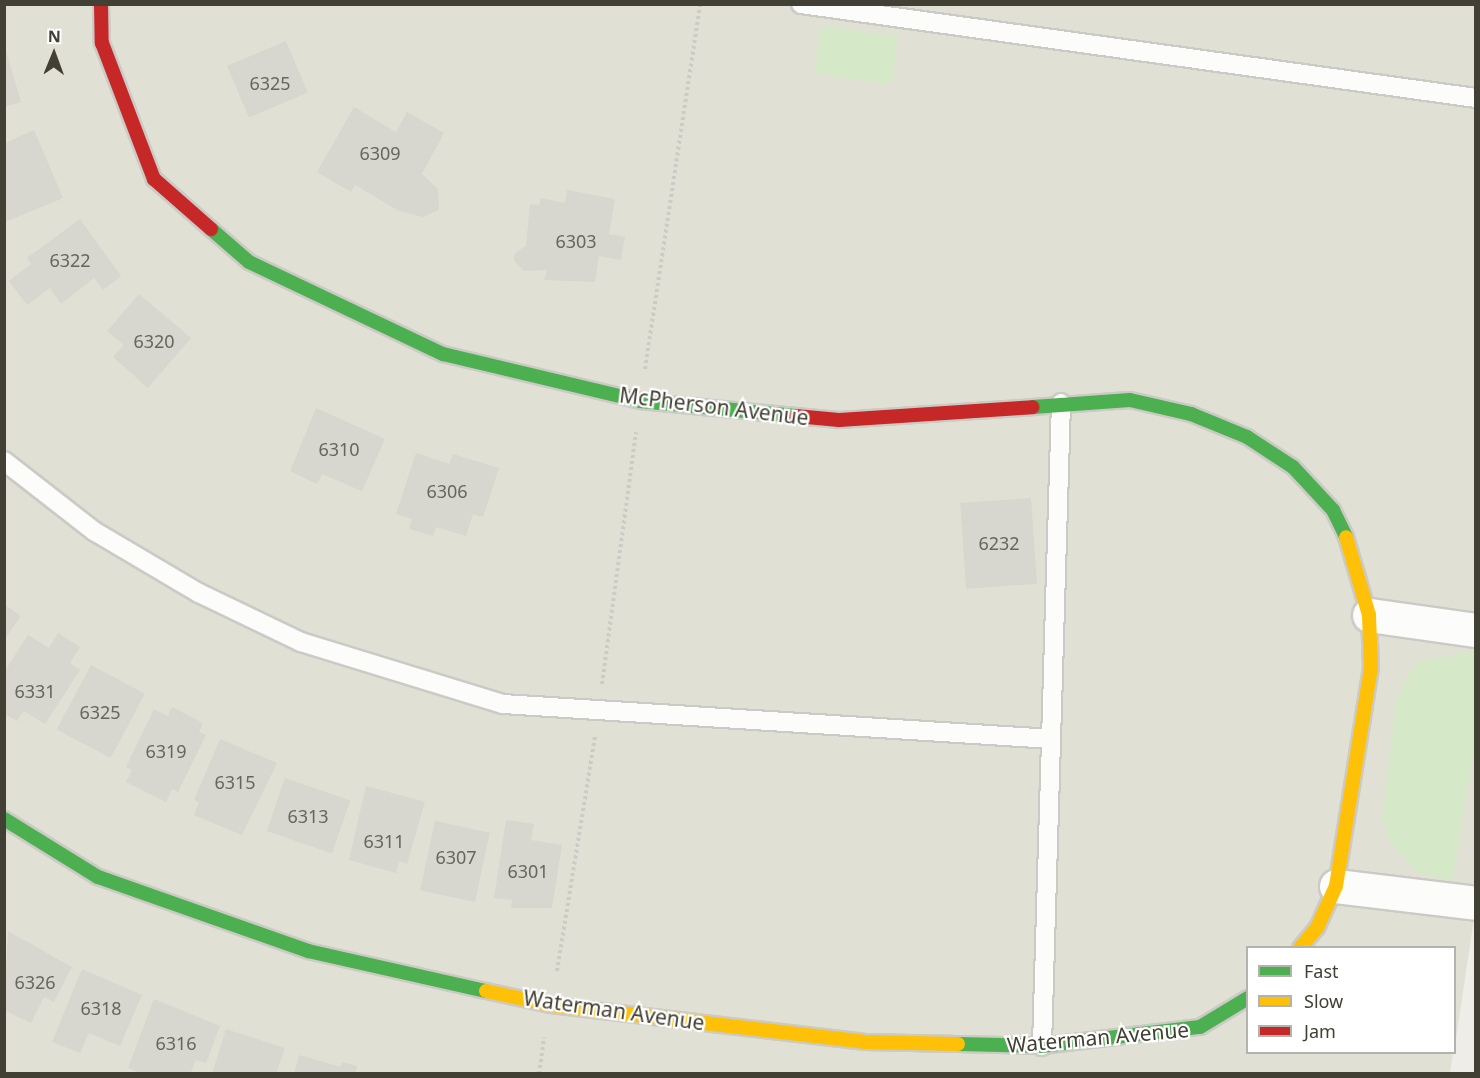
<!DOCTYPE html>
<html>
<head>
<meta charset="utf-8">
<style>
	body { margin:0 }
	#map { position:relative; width:1480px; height:1078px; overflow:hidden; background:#eeede7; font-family:"Noto Sans",sans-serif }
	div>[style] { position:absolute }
	.residential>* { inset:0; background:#e1e0d4 }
	.green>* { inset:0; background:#d5e8c8; transform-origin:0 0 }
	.building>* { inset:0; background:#d7d6cf; transform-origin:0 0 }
	.path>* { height:4px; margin-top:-2px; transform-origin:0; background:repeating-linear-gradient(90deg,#cccbc6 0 3px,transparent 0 6px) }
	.roads { filter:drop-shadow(2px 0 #cbcac5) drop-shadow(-2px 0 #cbcac5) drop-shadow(0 2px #cbcac5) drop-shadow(0 -2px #cbcac5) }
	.lane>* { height:18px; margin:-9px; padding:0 9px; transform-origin:9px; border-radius:9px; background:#fcfcfb }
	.street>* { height:33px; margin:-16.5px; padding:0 16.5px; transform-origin:16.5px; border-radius:16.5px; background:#fcfcfb }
	.fast>* { height:14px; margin:-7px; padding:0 7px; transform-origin:7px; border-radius:7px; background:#4caf50 }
	.slow>* { height:14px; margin:-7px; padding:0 7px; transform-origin:7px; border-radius:7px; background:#ffc107 }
	.jam>* { height:14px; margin:-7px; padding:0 7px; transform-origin:7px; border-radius:7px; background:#c62828 }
	span { translate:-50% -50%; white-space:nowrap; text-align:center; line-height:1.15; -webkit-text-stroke:4.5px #fff; paint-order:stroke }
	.number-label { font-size:18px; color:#68665c }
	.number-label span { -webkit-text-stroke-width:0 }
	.street-label { font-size:21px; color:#424034 }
	.frame { position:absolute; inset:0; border:6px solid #424034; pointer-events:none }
	.legend { position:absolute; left:1246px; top:946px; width:210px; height:108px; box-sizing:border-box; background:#fff; border:2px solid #b3b3ae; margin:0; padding:8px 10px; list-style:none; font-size:18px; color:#424034 }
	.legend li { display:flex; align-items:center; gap:12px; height:30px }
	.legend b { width:30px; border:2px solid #b3b3ae }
	.north { position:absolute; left:24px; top:24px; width:60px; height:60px; -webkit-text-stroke:4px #fff; paint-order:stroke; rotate:1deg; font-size:16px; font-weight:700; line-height:24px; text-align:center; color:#424034 }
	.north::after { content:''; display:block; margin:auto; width:21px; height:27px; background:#424034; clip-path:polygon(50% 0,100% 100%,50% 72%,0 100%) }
</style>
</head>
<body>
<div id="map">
	<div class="residential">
		<i style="clip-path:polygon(5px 5px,1475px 5px,1476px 905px,1455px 1045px,1454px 948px,1248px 948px,1248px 1052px,1453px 1053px,1450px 1073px,5px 1074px)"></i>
	</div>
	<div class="green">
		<i style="left:821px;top:26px;width:78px;height:48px;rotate:8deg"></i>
		<i style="clip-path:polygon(1475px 651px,1475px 741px,1453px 880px,1417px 873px,1389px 840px,1382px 818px,1396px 700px,1416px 662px)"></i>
	</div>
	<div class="building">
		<i style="left:286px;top:41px;width:56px;height:64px;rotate:67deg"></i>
		<i style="clip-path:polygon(4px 44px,21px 102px,4px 107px)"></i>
		<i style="clip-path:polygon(354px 107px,396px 132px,407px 112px,444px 133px,422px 174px,438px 189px,439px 210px,423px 217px,399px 211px,355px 185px,351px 192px,317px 172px)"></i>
		<i style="clip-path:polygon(34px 130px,63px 198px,5px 222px,5px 143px)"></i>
		<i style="clip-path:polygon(567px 190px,615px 199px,609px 234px,625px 237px,621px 260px,599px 256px,595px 282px,544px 280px,547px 270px,524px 271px,514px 261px,515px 253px,526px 246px,530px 204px,539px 205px,541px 198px,565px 203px)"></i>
		<i style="clip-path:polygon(80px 219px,121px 276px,103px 290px,94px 278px,61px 304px,50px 288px,27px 305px,9px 281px,31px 264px,27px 258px)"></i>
		<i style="clip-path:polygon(139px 294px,191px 338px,148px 388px,113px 357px,124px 345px,107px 331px)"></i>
		<i style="clip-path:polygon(316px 408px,385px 439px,362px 491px,322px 474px,317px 484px,290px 471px)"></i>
		<i style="clip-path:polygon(416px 453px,449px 464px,453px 454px,499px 468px,483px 517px,473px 514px,466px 536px,436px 527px,433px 536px,409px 529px,412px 519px,396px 514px)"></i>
		<i style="left:1031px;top:498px;width:86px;height:71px;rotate:86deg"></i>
		<i style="clip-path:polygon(4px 604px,21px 616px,4px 640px)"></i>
		<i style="clip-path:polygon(58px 633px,80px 647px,70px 663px,80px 670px,45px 724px,24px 711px,17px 721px,4px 714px,4px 672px,28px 635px,49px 648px)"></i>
		<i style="left:91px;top:665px;width:61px;height:73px;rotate:28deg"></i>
		<i style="clip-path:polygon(172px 707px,203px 723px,199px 732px,206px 735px,178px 792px,172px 789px,166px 802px,126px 782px,132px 770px,126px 767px,154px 709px,168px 716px)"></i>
		<i style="clip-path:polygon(220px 739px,277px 763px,242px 835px,194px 815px,199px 802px,194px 800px)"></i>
		<i style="left:285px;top:778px;width:69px;height:56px;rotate:19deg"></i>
		<i style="clip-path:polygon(366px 786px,425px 802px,407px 864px,399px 861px,396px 873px,349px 860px)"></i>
		<i style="clip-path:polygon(506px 820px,534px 824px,531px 840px,562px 845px,552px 908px,511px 908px,512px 900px,494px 898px)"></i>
		<i style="left:435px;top:821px;width:56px;height:71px;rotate:12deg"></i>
		<i style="clip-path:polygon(8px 931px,72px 967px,54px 1002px,44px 997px,31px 1023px,4px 1010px)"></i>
		<i style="clip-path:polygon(82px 969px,142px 995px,120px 1046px,89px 1033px,80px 1053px,52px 1042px)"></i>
		<i style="clip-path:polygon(154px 999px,220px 1026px,206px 1063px,196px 1060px,190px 1074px,142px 1074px,128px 1068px)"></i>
		<i style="clip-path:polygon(226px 1029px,285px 1048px,276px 1074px,212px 1074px)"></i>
		<i style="clip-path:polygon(299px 1055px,341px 1067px,342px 1062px,357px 1066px,355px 1074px,294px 1074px)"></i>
	</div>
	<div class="path">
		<i style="left:645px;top:369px;width:369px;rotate:-81.4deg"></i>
		<i style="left:602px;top:684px;width:254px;rotate:-82.3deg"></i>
		<i style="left:557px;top:971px;width:238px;rotate:-80.8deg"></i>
		<i style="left:539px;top:1074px;width:37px;rotate:-82deg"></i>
	</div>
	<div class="roads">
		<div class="lane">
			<i style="left:801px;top:4px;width:682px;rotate:7.93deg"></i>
			<i style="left:4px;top:461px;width:114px;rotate:37.9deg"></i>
			<i style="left:94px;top:531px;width:122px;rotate:30.6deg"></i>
			<i style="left:199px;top:593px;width:113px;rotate:25.7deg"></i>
			<i style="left:301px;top:642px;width:211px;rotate:17.1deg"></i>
			<i style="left:503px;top:704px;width:549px;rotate:3.65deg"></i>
			<i style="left:1042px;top:1046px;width:643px;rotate:-88.31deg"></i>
		</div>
		<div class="street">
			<i style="left:1369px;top:615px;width:108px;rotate:8deg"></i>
			<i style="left:1336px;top:886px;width:141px;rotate:6.9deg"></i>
		</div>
		<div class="fast">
			<i style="left:211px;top:229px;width:50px;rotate:41deg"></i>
			<i style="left:249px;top:262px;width:215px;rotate:25.4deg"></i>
			<i style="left:443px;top:354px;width:203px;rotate:13.4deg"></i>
			<i style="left:640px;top:401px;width:157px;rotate:5.5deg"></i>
			<i style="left:1033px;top:407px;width:97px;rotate:-4.1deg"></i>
			<i style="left:1130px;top:400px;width:63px;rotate:12.9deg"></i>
			<i style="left:1191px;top:414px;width:61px;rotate:22.3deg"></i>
			<i style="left:1247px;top:437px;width:55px;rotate:33.1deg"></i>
			<i style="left:1293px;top:467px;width:59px;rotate:47.1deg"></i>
			<i style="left:1333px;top:510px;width:30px;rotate:64deg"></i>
			<i style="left:4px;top:819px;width:110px;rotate:31.7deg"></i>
			<i style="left:98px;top:877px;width:223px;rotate:19.4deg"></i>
			<i style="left:308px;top:951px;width:182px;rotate:12.7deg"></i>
			<i style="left:958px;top:1044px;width:84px;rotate:1.4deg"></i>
			<i style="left:1042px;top:1046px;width:159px;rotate:-6.9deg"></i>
			<i style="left:1200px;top:1027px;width:56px;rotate:-31.1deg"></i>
		</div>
		<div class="slow">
			<i style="left:1300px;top:948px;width:26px;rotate:-50deg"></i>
			<i style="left:1317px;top:928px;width:46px;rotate:-65.7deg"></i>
			<i style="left:1336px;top:886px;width:221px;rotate:-80.9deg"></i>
			<i style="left:1371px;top:668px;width:53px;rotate:-92.2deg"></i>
			<i style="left:1369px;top:615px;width:81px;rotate:-106.4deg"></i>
			<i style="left:486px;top:991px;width:66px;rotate:12.2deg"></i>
			<i style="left:551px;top:1005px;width:315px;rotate:6.7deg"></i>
			<i style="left:864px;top:1042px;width:94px;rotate:1.2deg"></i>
		</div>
		<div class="jam">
			<i style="left:101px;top:4px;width:39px;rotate:89deg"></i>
			<i style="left:102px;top:43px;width:146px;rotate:69.1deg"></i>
			<i style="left:154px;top:179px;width:76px;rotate:41.3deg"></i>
			<i style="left:796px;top:416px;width:43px;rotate:5.3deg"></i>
			<i style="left:839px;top:420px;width:194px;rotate:-3.8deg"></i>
		</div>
	</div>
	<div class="number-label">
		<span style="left:270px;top:83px">6325</span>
		<span style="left:380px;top:153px">6309</span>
		<span style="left:576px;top:241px">6303</span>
		<span style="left:70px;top:260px">6322</span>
		<span style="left:154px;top:341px">6320</span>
		<span style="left:339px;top:449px">6310</span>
		<span style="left:447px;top:491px">6306</span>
		<span style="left:999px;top:543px">6232</span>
		<span style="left:35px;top:691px">6331</span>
		<span style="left:100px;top:712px">6325</span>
		<span style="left:166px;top:751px">6319</span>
		<span style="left:235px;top:782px">6315</span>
		<span style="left:308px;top:816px">6313</span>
		<span style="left:384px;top:841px">6311</span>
		<span style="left:456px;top:857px">6307</span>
		<span style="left:528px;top:871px">6301</span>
		<span style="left:35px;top:982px">6326</span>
		<span style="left:101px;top:1008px">6318</span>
		<span style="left:176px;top:1043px">6316</span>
	</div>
	<div class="street-label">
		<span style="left:714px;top:406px;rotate:7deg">McPherson Avenue</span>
		<span style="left:614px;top:1010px;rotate:8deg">Waterman Avenue</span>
		<span style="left:1098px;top:1037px;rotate:-5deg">Waterman Avenue</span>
	</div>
	<div class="frame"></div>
	<ul class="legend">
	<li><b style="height:8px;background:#4caf50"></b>Fast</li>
	<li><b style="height:8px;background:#ffc107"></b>Slow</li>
	<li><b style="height:8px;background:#c62828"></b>Jam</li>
	</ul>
	<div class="north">N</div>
</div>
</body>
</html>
